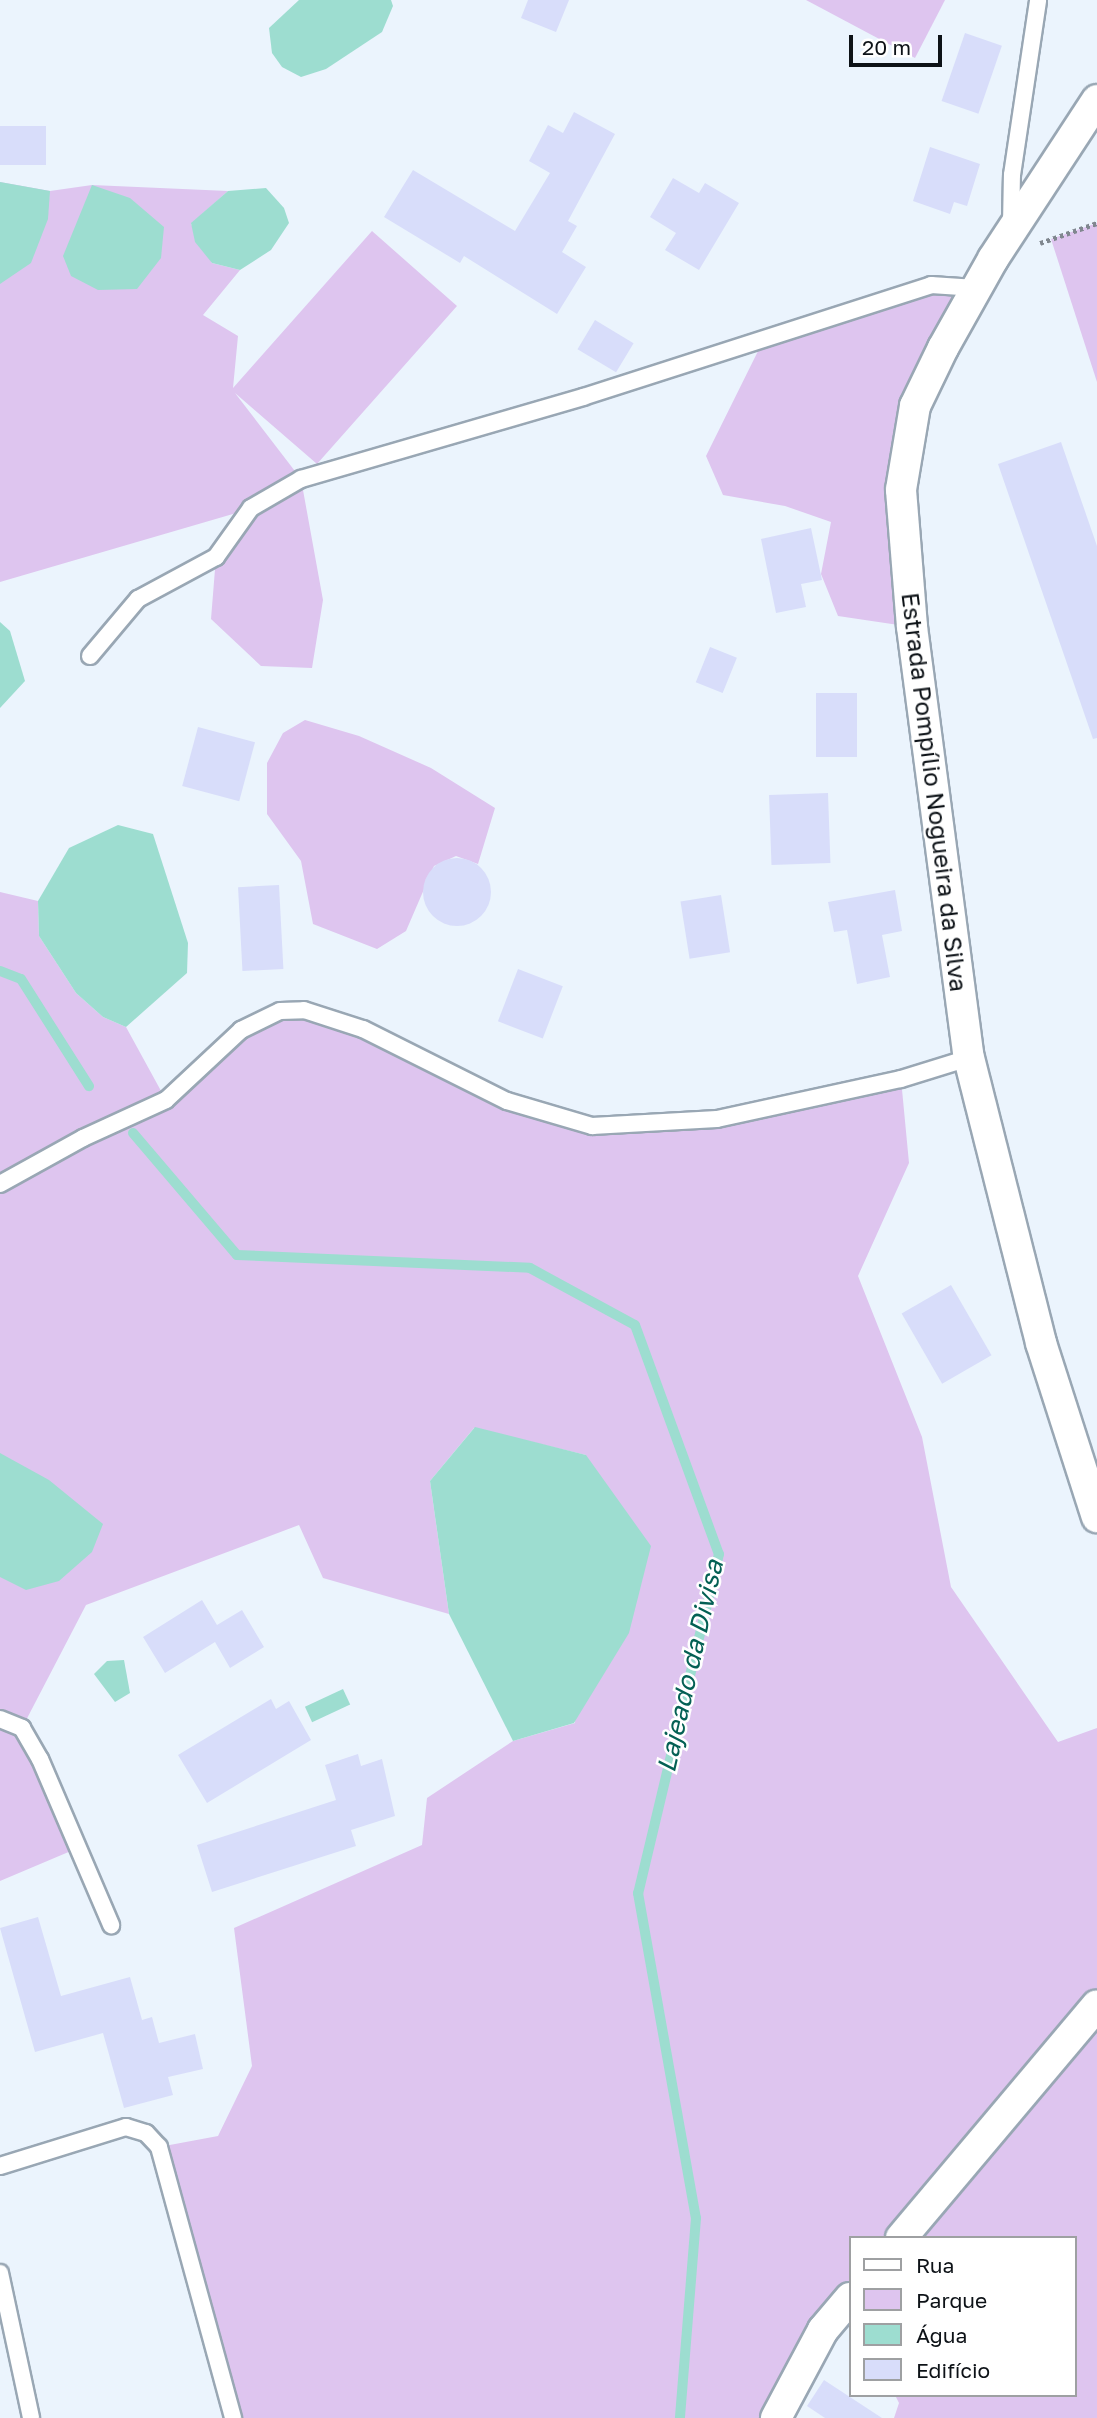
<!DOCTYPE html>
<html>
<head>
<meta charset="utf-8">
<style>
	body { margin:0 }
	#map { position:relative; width:1097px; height:2418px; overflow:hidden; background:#ebf4fd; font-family:"Golos Text",sans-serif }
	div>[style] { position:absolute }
	.green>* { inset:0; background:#dec5ef }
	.water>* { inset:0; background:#9dddd0; transform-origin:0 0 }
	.stream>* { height:10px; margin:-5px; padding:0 5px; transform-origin:5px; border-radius:5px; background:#9dddd0 }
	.building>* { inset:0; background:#d8ddfa; transform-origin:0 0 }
	.round { border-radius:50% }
	.path>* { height:4.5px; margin-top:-2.25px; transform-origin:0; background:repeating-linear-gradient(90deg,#80878f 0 3.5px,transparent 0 7px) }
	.roads { filter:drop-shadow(2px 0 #99a7b4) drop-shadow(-2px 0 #99a7b4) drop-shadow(0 2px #99a7b4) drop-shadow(0 -2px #99a7b4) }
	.service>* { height:16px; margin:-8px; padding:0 8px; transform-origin:8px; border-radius:8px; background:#fff }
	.minor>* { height:30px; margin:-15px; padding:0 15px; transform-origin:15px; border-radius:15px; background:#fff }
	span { translate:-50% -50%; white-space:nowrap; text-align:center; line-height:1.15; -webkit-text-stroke:5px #fff; paint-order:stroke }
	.street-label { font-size:24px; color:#0d1217 }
	.water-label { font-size:26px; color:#046054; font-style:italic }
	.legend { position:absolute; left:849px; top:2236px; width:228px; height:161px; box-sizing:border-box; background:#fff; border:2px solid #9ea0a2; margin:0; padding:9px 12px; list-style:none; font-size:21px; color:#0d1217 }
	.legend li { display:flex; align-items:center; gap:14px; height:35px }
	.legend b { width:35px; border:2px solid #9ea0a2 }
	.scale { position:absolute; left:849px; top:35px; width:93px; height:32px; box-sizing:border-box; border:4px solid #0d1217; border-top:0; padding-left:9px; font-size:21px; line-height:24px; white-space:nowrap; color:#0d1217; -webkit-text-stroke:5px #fff; paint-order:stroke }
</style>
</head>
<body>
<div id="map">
	<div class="green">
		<i style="clip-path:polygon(806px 0,945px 0,915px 58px)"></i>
		<i style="clip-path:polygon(0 182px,50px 191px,92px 185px,228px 191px,191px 224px,212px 263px,240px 270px,203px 315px,238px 336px,233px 388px,372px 231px,457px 306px,317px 464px,235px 393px,301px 479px,323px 600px,312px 668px,261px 666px,211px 619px,216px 557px,250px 509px,0 582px)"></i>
		<i style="clip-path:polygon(1097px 223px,1097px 382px,1051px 239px)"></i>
		<i style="clip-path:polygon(931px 285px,976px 288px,915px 406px,912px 627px,838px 616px,821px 574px,831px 522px,785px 506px,723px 495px,706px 456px,765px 337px)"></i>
		<i style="clip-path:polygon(305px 720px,359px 736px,431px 768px,495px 808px,478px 864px,456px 856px,434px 866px,406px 931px,377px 949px,313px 924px,301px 861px,267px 814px,267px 763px,283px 733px)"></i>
		<i style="clip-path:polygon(0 892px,38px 901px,39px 936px,76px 993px,103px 1017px,126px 1027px,166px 1100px,241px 1030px,304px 1010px,507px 1101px,617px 1125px,717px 1119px,901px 1079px,909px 1163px,858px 1276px,922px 1437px,951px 1587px,1058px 1742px,1097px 1728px,1097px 2418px,894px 2418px,899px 2403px,895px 2395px,1074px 2395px,1074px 2238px,850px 2238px,850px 2319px,843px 2307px,776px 2418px,233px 2418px,159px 2147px,218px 2136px,252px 2066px,234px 1928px,422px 1845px,427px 1798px,513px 1741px,575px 1723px,586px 1455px,474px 1428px,430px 1481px,449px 1614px,323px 1578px,299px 1525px,86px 1605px,22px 1728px,78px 1848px,0 1881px)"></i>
	</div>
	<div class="water">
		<i style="clip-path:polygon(299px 0,391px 0,393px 6px,382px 32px,326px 69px,301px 77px,282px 67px,272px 53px,269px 28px)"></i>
		<i style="clip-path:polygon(0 182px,50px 191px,48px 219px,31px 263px,0 284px)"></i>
		<i style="clip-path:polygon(92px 185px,130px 198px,164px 227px,161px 258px,137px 289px,98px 290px,71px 276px,63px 256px)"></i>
		<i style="clip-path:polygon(266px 188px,284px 208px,289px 223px,271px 250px,240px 270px,212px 263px,195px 242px,191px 223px,228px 191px)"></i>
		<i style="clip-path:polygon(0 622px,10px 631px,25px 681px,0 708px)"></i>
		<i style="clip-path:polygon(118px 825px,153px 834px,188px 943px,187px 973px,126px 1027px,103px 1017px,76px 993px,39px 936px,38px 901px,69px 848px)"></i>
		<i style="clip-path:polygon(475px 1427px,586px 1455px,651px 1546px,629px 1633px,574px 1723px,513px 1741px,449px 1614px,430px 1481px)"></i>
		<i style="clip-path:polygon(0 1453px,49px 1480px,103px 1524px,92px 1552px,59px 1581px,26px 1590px,0 1577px)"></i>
		<i style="clip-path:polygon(124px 1660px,130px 1693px,115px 1702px,94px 1674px,107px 1661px)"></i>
		<i style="left:343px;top:1689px;width:17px;height:42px;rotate:65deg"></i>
	</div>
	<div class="stream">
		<i style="left:0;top:971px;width:22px;rotate:21deg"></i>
		<i style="left:21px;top:979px;width:127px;rotate:57.6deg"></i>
		<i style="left:133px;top:1133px;width:160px;rotate:49.6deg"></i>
		<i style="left:237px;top:1255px;width:293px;rotate:2.5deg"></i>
		<i style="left:530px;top:1268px;width:119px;rotate:28.5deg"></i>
		<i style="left:635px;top:1325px;width:244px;rotate:69.9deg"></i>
		<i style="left:719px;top:1554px;width:349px;rotate:103.4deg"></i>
		<i style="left:638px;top:1893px;width:330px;rotate:79.9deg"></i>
		<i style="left:696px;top:2218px;width:201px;rotate:94.6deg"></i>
	</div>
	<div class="building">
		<i style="clip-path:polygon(528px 0,569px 0,556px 32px,521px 18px)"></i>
		<i style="left:965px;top:33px;width:39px;height:72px;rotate:19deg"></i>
		<i style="clip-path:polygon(574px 112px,615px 134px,568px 221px,577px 226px,562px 252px,586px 267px,557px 314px,464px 256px,460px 263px,384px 217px,413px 170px,515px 231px,550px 173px,529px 161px,548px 125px,563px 133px)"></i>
		<i style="left:46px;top:126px;width:39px;height:46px;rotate:90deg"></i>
		<i style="clip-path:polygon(930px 147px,980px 164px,967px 206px,954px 202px,950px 214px,913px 201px)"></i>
		<i style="clip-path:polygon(673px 178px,699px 193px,705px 183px,739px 203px,699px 270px,665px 250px,676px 233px,650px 217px)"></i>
		<i style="left:595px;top:320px;width:45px;height:34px;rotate:31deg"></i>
		<i style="clip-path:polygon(1061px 442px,1097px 546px,1097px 738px,1093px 739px,998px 464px)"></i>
		<i style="clip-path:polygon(811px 528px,822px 580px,801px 584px,806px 607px,776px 613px,761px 539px)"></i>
		<i style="left:710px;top:647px;width:29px;height:38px;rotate:22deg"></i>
		<i style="left:816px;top:693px;width:41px;height:64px"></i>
		<i style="left:198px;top:727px;width:59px;height:61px;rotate:15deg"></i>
		<i style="left:828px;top:793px;width:70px;height:59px;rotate:88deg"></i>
		<i class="round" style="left:423px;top:858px;width:68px;height:68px"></i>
		<i style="left:279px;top:885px;width:84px;height:41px;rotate:87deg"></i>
		<i style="clip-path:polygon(895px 890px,902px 931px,882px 935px,890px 977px,857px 984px,847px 930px,834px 932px,828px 902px)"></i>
		<i style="left:721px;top:895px;width:58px;height:41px;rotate:81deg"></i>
		<i style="left:518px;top:969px;width:48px;height:56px;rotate:21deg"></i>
		<i style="left:951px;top:1285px;width:81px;height:57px;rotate:60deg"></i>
		<i style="clip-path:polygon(202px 1600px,217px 1625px,242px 1610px,264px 1647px,230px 1668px,215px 1642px,165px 1673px,143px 1637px)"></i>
		<i style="clip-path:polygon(271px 1699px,276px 1709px,289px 1701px,311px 1740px,207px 1803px,178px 1755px)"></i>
		<i style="clip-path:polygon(358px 1754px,361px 1766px,382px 1759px,395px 1816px,351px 1830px,356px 1846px,212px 1892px,197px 1845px,336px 1800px,325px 1765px)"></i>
		<i style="clip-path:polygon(38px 1917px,61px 1996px,130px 1977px,142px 2020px,152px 2017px,159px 2043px,195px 2034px,203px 2069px,168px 2077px,173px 2095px,124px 2108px,103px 2033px,35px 2052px,0 1928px)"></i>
		<i style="clip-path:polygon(824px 2380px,882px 2418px,825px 2418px,807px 2406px)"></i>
	</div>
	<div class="path">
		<i style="left:1040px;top:243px;width:60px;rotate:-19.3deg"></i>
	</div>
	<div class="roads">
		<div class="service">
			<i style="left:1011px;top:225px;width:50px;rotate:-88.9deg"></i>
			<i style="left:1012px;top:175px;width:177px;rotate:-81.5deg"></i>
			<i style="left:90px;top:656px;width:75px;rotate:-49.9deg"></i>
			<i style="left:138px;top:599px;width:89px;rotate:-28.3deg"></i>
			<i style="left:216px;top:557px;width:60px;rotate:-54.5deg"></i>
			<i style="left:251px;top:508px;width:58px;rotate:-30.1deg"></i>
			<i style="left:301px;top:479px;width:294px;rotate:-16.2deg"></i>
			<i style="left:583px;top:397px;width:366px;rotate:-17.8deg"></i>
			<i style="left:931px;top:285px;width:45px;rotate:3.8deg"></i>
			<i style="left:0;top:1184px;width:95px;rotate:-29deg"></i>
			<i style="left:83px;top:1138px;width:91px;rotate:-24.6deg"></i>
			<i style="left:166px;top:1100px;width:103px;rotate:-43deg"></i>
			<i style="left:241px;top:1030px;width:43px;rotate:-26deg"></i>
			<i style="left:280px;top:1011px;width:24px;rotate:-2deg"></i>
			<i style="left:304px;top:1010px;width:62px;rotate:17.9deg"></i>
			<i style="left:363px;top:1029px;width:161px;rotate:26.6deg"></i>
			<i style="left:507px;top:1101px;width:89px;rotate:16.4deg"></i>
			<i style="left:592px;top:1126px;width:125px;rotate:-3.2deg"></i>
			<i style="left:717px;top:1119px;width:188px;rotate:-12.3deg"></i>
			<i style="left:901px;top:1079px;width:71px;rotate:-17.2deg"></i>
			<i style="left:0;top:1719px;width:24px;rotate:22deg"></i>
			<i style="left:22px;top:1728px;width:36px;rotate:60deg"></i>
			<i style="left:40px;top:1759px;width:181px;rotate:66.8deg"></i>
			<i style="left:0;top:2166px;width:132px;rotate:-17.2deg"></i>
			<i style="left:126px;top:2127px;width:21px;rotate:17deg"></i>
			<i style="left:146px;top:2133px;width:19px;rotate:47deg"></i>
			<i style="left:159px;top:2147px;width:281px;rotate:74.7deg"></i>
			<i style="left:0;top:2273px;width:148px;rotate:77.9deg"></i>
		</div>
		<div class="minor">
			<i style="left:1097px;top:100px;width:190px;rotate:123.2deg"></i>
			<i style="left:993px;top:259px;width:102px;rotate:119.3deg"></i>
			<i style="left:943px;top:348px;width:64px;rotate:115.8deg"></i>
			<i style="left:915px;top:406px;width:85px;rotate:99.5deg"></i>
			<i style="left:901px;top:490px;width:137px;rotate:85.4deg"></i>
			<i style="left:912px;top:627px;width:435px;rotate:82.5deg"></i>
			<i style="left:969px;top:1058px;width:294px;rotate:75.8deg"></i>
			<i style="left:1041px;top:1343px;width:183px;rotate:72.2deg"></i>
			<i style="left:901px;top:2238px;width:304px;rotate:-49.9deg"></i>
			<i style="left:776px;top:2418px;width:100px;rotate:-61.9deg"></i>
			<i style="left:823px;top:2330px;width:42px;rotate:-49.8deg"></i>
		</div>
	</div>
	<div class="street-label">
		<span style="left:935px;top:792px;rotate:83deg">Estrada Pompílio Nogueira da Silva</span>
	</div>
	<div class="water-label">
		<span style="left:690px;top:1666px;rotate:-77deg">Lajeado da Divisa</span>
	</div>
	<ul class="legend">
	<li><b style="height:9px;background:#fff"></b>Rua</li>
	<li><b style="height:19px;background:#dec5ef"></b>Parque</li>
	<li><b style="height:19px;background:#9dddd0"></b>Água</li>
	<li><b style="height:19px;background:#d8ddfa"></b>Edifício</li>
	</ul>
	<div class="scale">20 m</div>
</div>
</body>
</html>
